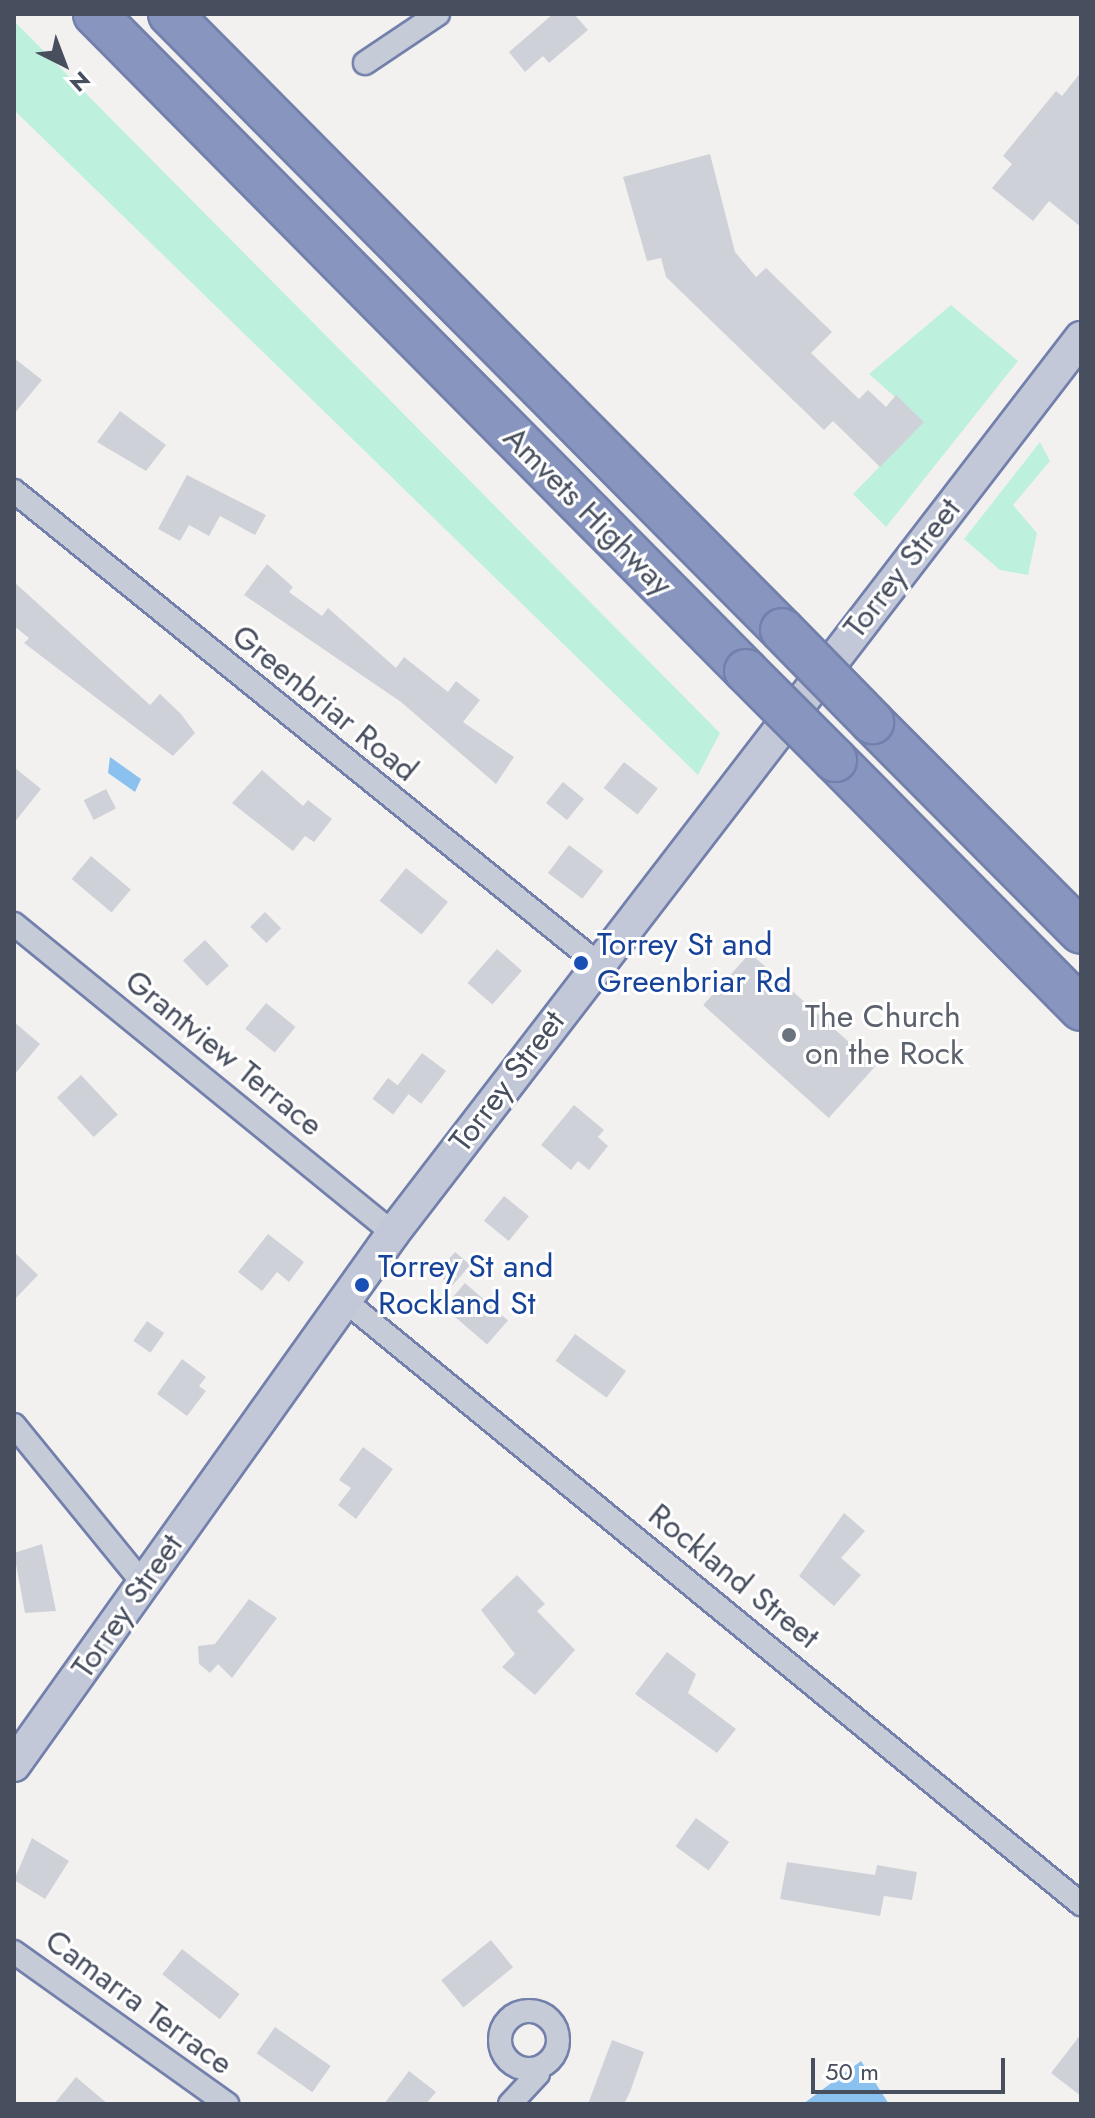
<!DOCTYPE html>
<html>
<head>
<meta charset="utf-8">
<style>
	body { margin:0 }
	#map { position:relative; width:1095px; height:2118px; overflow:hidden; background:#f3f1f0; font-family:Jost,sans-serif }
	div>[style] { position:absolute }
	.green>* { inset:0; background:#bef0de }
	.water>* { inset:0; background:#8bc1ee }
	.building>* { inset:0; background:#cfd1d8; transform-origin:0 0 }
	.roads { filter:drop-shadow(2px 0 #7280ab) drop-shadow(-2px 0 #7280ab) drop-shadow(0 2px #7280ab) drop-shadow(0 -2px #7280ab) }
	.minor>* { height:22px; margin:-11px; padding:0 11px; transform-origin:11px; border-radius:11px; background:#c6cbd8 }
	.minor>.ring { margin:-11px; padding:0; box-sizing:content-box; background:none; border:22px solid #c6cbd8; border-radius:50% }
	.secondary>* { height:32px; margin:-16px; padding:0 16px; transform-origin:16px; border-radius:16px; background:#c3c8d9 }
	.motorway>* { height:42px; margin:-21px; padding:0 21px; transform-origin:21px; border-radius:21px; background:#8795bf }
	.bridges { filter:drop-shadow(2px 0 #7280ab) drop-shadow(-2px 0 #7280ab) drop-shadow(0 2px #7280ab) drop-shadow(0 -2px #7280ab) }
	.motorway-bridge>* { height:42px; margin:-21px; padding:0 21px; transform-origin:21px; border-radius:21px; background:#8795bf }
	.dots>* { width:22px; height:22px; translate:-50% -50%; box-sizing:border-box; border:4px solid #fff; border-radius:50% }
	span { translate:-50% -50%; white-space:nowrap; text-align:center; line-height:1.15; -webkit-text-stroke:6px #fff; paint-order:stroke }
	.street-label { font-size:32px; color:#474e5e }
	.transit-label { font-size:32px; color:#164399 }
	.left { translate:0 -50%; text-align:left }
	.worship-label { font-size:32px; color:#5b616d }
	.frame { position:absolute; inset:0; border:16px solid #474e5e; pointer-events:none }
	.north { position:absolute; left:24px; top:24px; width:80px; height:80px; -webkit-text-stroke:6px #fff; paint-order:stroke; rotate:138deg; font-size:22px; font-weight:700; line-height:32px; text-align:center; color:#474e5e }
	.north::after { content:''; display:block; margin:auto; width:28px; height:36px; background:#474e5e; clip-path:polygon(50% 0,100% 100%,50% 72%,0 100%) }
	.scale { position:absolute; left:811px; top:2058px; width:194px; height:36px; box-sizing:border-box; border:4px solid #474e5e; border-top:0; padding-left:10px; font-size:24px; line-height:28px; white-space:nowrap; color:#474e5e; -webkit-text-stroke:6px #fff; paint-order:stroke }
</style>
</head>
<body>
<div id="map">
	<div class="green">
		<i style="clip-path:polygon(14px 21px,720px 733px,698px 775px,14px 110px)"></i>
		<i style="clip-path:polygon(951px 305px,1018px 361px,886px 527px,853px 494px,923px 422px,869px 374px)"></i>
		<i style="clip-path:polygon(1040px 442px,1050px 461px,1013px 505px,1037px 533px,1028px 575px,1000px 570px,964px 539px)"></i>
	</div>
	<div class="water">
		<i style="clip-path:polygon(110px 757px,141px 779px,135px 792px,108px 773px)"></i>
		<i style="clip-path:polygon(861px 2061px,889px 2104px,802px 2104px,807px 2101px)"></i>
	</div>
	<div class="building">
		<i style="clip-path:polygon(553px 14px,574px 14px,588px 30px,549px 63px,543px 56px,525px 72px,509px 52px)"></i>
		<i style="clip-path:polygon(1081px 72px,1081px 227px,1049px 201px,1033px 221px,992px 188px,1012px 164px,1003px 156px,1056px 91px,1062px 96px)"></i>
		<i style="clip-path:polygon(710px 154px,735px 252px,756px 277px,766px 268px,832px 332px,811px 353px,859px 399px,868px 390px,886px 407px,896px 395px,924px 422px,880px 467px,833px 421px,824px 430px,666px 277px,661px 258px,647px 261px,623px 177px)"></i>
		<i style="clip-path:polygon(14px 358px,42px 380px,14px 414px)"></i>
		<i style="clip-path:polygon(120px 411px,166px 445px,146px 471px,97px 442px)"></i>
		<i style="clip-path:polygon(187px 475px,266px 515px,255px 535px,220px 516px,209px 536px,189px 525px,180px 541px,158px 529px)"></i>
		<i style="clip-path:polygon(267px 564px,293px 587px,289px 592px,322px 616px,328px 608px,396px 668px,404px 657px,448px 692px,456px 681px,480px 700px,463px 722px,514px 757px,496px 784px,401px 702px,244px 595px)"></i>
		<i style="clip-path:polygon(14px 582px,150px 705px,160px 694px,181px 714px,195px 733px,173px 756px,24px 643px,29px 638px,14px 626px)"></i>
		<i style="left:624px;top:762px;width:43px;height:33px;rotate:38deg"></i>
		<i style="clip-path:polygon(14px 767px,41px 789px,14px 823px)"></i>
		<i style="clip-path:polygon(262px 770px,303px 806px,308px 800px,332px 819px,314px 842px,305px 836px,293px 851px,232px 803px)"></i>
		<i style="left:563px;top:782px;width:27px;height:27px;rotate:39deg"></i>
		<i style="left:106px;top:789px;width:22px;height:25px;rotate:63deg"></i>
		<i style="left:569px;top:845px;width:43px;height:35px;rotate:37deg"></i>
		<i style="left:91px;top:856px;width:52px;height:30px;rotate:40deg"></i>
		<i style="left:406px;top:868px;width:54px;height:42px;rotate:39deg"></i>
		<i style="left:265px;top:912px;width:23px;height:21px;rotate:45deg"></i>
		<i style="left:205px;top:940px;width:35px;height:30px;rotate:47deg"></i>
		<i style="left:497px;top:949px;width:33px;height:45px;rotate:41deg"></i>
		<i style="left:750px;top:953px;width:169px;height:70px;rotate:42deg"></i>
		<i style="left:266px;top:1003px;width:38px;height:33px;rotate:39deg"></i>
		<i style="clip-path:polygon(14px 1022px,40px 1044px,14px 1075px)"></i>
		<i style="left:422px;top:1053px;width:30px;height:41px;rotate:37deg"></i>
		<i style="left:81px;top:1075px;width:54px;height:33px;rotate:47deg"></i>
		<i style="left:388px;top:1078px;width:26px;height:26px;rotate:37deg"></i>
		<i style="clip-path:polygon(574px 1105px,604px 1130px,598px 1137px,608px 1146px,589px 1170px,578px 1161px,571px 1170px,541px 1145px)"></i>
		<i style="left:504px;top:1196px;width:32px;height:32px;rotate:39deg"></i>
		<i style="clip-path:polygon(268px 1234px,304px 1262px,289px 1282px,277px 1272px,262px 1291px,238px 1272px)"></i>
		<i style="clip-path:polygon(14px 1252px,38px 1275px,14px 1300px)"></i>
		<i style="left:455px;top:1252px;width:20px;height:28px;rotate:41deg"></i>
		<i style="left:465px;top:1283px;width:57px;height:32px;rotate:41deg"></i>
		<i style="left:147px;top:1321px;width:21px;height:24px;rotate:35deg"></i>
		<i style="left:575px;top:1334px;width:63px;height:33px;rotate:36deg"></i>
		<i style="clip-path:polygon(182px 1359px,206px 1377px,199px 1386px,206px 1391px,187px 1416px,157px 1394px)"></i>
		<i style="clip-path:polygon(363px 1447px,393px 1469px,356px 1519px,338px 1505px,351px 1488px,339px 1480px)"></i>
		<i style="clip-path:polygon(844px 1513px,865px 1531px,841px 1558px,861px 1575px,834px 1606px,799px 1576px)"></i>
		<i style="clip-path:polygon(42px 1544px,56px 1611px,25px 1613px,14px 1553px)"></i>
		<i style="clip-path:polygon(517px 1575px,545px 1604px,537px 1611px,575px 1650px,535px 1695px,502px 1667px,515px 1654px,481px 1610px)"></i>
		<i style="clip-path:polygon(249px 1599px,277px 1618px,232px 1678px,218px 1664px,210px 1673px,199px 1664px,198px 1646px,215px 1644px)"></i>
		<i style="clip-path:polygon(667px 1652px,696px 1674px,688px 1693px,736px 1729px,717px 1753px,635px 1694px)"></i>
		<i style="left:696px;top:1818px;width:41px;height:35px;rotate:36deg"></i>
		<i style="clip-path:polygon(32px 1838px,69px 1861px,45px 1899px,14px 1880px)"></i>
		<i style="clip-path:polygon(787px 1862px,875px 1875px,877px 1865px,917px 1872px,912px 1900px,884px 1896px,880px 1916px,780px 1899px)"></i>
		<i style="left:491px;top:1940px;width:35px;height:64px;rotate:51deg"></i>
		<i style="left:182px;top:1949px;width:73px;height:32px;rotate:38deg"></i>
		<i style="left:275px;top:2027px;width:68px;height:32px;rotate:35deg"></i>
		<i style="clip-path:polygon(1081px 2034px,1081px 2096px,1051px 2073px)"></i>
		<i style="clip-path:polygon(612px 2040px,644px 2052px,630px 2092px,624px 2104px,588px 2104px)"></i>
		<i style="clip-path:polygon(409px 2071px,436px 2092px,426px 2104px,384px 2104px)"></i>
		<i style="clip-path:polygon(76px 2077px,108px 2104px,54px 2104px)"></i>
	</div>
	<div class="roads">
		<div class="minor">
			<i style="left:365px;top:63px;width:88px;rotate:-33.9deg"></i>
			<i style="left:14px;top:491px;width:750px;rotate:38.99deg"></i>
			<i style="left:14px;top:924px;width:489px;rotate:39.2deg"></i>
			<i style="left:344px;top:1300px;width:953px;rotate:39.34deg"></i>
			<i style="left:14px;top:1425px;width:204px;rotate:50.8deg"></i>
			<i style="left:14px;top:1952px;width:262px;rotate:35.5deg"></i>
			<i class="ring" style="left:500px;top:2011px;width:36px;height:36px"></i>
			<i style="left:510px;top:2104px;width:41px;rotate:-47deg"></i>
		</div>
		<div class="secondary">
			<i style="left:14px;top:1765px;width:653px;rotate:-54.53deg"></i>
			<i style="left:393px;top:1233px;width:1129px;rotate:-52.45deg"></i>
		</div>
		<div class="motorway">
			<i style="left:95px;top:14px;width:925px;rotate:45.26deg"></i>
			<i style="left:170px;top:14px;width:868px;rotate:45.19deg"></i>
			<i style="left:872px;top:722px;width:296px;rotate:45.1deg"></i>
			<i style="left:835px;top:760px;width:350px;rotate:45.3deg"></i>
		</div>
	</div>
	<div class="bridges">
		<div class="motorway-bridge">
			<i style="left:782px;top:630px;width:129px;rotate:45.6deg"></i>
			<i style="left:746px;top:671px;width:126px;rotate:45deg"></i>
		</div>
	</div>
	<div class="dots">
		<i style="left:581px;top:963px;background:#1a4fb4"></i>
		<i style="left:789px;top:1035px;background:#6b7280"></i>
		<i style="left:362px;top:1285px;background:#1a4fb4"></i>
	</div>
	<div class="street-label">
		<span style="left:588px;top:511px;rotate:45deg">Amvets Highway</span>
		<span style="left:902px;top:568px;rotate:-52deg">Torrey Street</span>
		<span style="left:325px;top:703px;rotate:39deg">Greenbriar Road</span>
		<span style="left:224px;top:1053px;rotate:39deg">Grantview Terrace</span>
		<span style="left:507px;top:1081px;rotate:-53deg">Torrey Street</span>
		<span style="left:734px;top:1576px;rotate:39deg">Rockland Street</span>
		<span style="left:127px;top:1606px;rotate:-55deg">Torrey Street</span>
		<span style="left:139px;top:2002px;rotate:36deg">Camarra Terrace</span>
	</div>
	<div class="transit-label">
		<span class="left" style="left:597px;top:963px">Torrey St and<br>Greenbriar Rd</span>
		<span class="left" style="left:378px;top:1285px">Torrey St and<br>Rockland St</span>
	</div>
	<div class="worship-label">
		<span class="left" style="left:805px;top:1035px">The Church<br>on the Rock</span>
	</div>
	<div class="frame"></div>
	<div class="north">N</div>
	<div class="scale">50 m</div>
</div>
</body>
</html>
